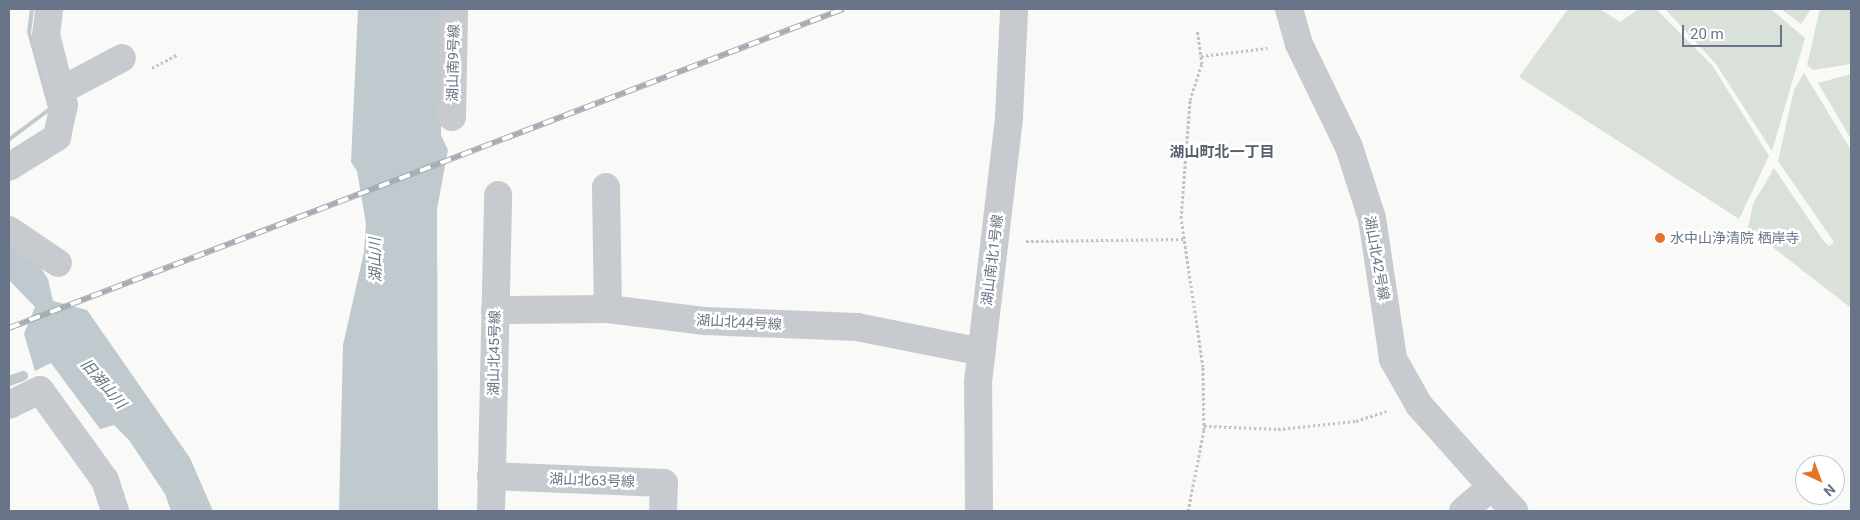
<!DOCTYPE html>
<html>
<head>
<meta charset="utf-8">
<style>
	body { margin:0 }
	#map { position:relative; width:1860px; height:520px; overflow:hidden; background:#f9f9f7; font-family:Roboto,"Noto Sans JP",sans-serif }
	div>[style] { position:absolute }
	.green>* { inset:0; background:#dae1d8 }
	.water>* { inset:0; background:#c0c9ce }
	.stream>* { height:10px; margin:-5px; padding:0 5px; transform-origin:5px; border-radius:5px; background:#c0c9ce }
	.path>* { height:3px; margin-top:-1.5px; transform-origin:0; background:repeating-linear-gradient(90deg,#c1c2c5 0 2.5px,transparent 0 5px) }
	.minor>* { height:28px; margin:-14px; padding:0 14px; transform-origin:14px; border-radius:14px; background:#c7cace }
	.rail>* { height:5.5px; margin-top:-2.75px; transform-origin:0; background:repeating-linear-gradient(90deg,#fff 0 11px,#a7acb3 0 22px); box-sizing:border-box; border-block:1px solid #a7acb3 }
	.dots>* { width:14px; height:14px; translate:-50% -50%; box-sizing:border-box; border:2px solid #fff; border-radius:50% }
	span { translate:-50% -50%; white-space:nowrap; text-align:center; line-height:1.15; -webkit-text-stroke:5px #fff; paint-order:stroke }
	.street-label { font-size:14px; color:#687588 }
	.poi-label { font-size:14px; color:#687588 }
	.left { translate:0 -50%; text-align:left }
	.neighbourhood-label { font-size:15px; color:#565f6d; font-weight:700 }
	.water-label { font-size:15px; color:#647683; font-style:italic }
	.frame { position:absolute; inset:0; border:10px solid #687588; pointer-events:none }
	.north { position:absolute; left:1795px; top:455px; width:50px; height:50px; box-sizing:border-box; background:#fff; border:1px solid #c3c8cf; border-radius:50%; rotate:137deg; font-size:14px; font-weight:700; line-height:20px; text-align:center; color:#687588 }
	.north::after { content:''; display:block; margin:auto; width:18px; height:22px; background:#e4742c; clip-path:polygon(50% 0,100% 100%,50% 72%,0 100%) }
	.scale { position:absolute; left:1682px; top:25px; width:100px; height:22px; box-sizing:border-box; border:2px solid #687588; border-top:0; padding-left:6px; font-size:15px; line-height:18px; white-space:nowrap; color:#687588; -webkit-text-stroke:4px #fff; paint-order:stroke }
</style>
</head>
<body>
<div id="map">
	<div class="green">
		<i style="clip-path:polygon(1568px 9px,1600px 9px,1620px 22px,1639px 9px,1656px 9px,1712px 65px,1769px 156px,1739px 219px,1519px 77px)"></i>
		<i style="clip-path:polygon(1665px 9px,1771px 9px,1805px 38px,1772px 151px,1716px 64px)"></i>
		<i style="clip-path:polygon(1781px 9px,1811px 9px,1801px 24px)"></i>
		<i style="clip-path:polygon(1820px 9px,1851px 9px,1851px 64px,1813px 70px,1807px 65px)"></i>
		<i style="clip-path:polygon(1804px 73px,1851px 150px,1851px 308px,1748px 228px,1753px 204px,1774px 168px,1823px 240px,1829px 246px,1834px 242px,1778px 161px,1794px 90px)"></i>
		<i style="clip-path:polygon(1851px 74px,1851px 139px,1818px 83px)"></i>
	</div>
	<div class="water">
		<i style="clip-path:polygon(30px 9px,34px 9px,31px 33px,53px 109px,9px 142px,9px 137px,48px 108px,27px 32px)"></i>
		<i style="clip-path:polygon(358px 9px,445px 9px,441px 135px,448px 150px,437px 209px,438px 511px,339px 511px,343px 345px,364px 252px,366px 224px,357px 171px,351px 162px)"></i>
		<i style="clip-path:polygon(9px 246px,39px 265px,48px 279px,53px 301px,87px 310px,190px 458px,213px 511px,171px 511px,165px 494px,129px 440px,114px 425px,100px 429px,51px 363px,35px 371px,24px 334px,35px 307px,9px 280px)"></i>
	</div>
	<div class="stream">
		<i style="left:9px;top:381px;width:15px;rotate:-20deg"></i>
	</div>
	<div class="path">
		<i style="left:1201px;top:56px;width:67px;rotate:-6.8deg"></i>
		<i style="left:152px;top:68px;width:30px;rotate:-28deg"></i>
		<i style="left:1026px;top:241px;width:157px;rotate:-0.7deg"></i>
		<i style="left:1204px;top:426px;width:74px;rotate:2.3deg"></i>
		<i style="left:1278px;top:429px;width:78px;rotate:-5.9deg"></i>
		<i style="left:1356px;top:421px;width:32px;rotate:-18deg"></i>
		<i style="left:1188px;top:511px;width:83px;rotate:-78.8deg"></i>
		<i style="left:1204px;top:430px;width:63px;rotate:-90.9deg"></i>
		<i style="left:1203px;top:367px;width:151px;rotate:-98.4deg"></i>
		<i style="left:1181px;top:218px;width:118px;rotate:-85.6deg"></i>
		<i style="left:1190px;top:100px;width:38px;rotate:-72deg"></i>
		<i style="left:1202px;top:64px;width:35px;rotate:-98deg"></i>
	</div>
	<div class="minor">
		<i style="left:1289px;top:9px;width:36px;rotate:74deg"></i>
		<i style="left:1299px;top:44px;width:114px;rotate:64.1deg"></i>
		<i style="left:1349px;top:147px;width:75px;rotate:72.1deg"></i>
		<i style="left:1372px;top:218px;width:143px;rotate:81.5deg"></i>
		<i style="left:1393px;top:359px;width:53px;rotate:60.5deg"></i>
		<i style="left:1419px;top:405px;width:110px;rotate:48.3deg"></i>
		<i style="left:60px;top:91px;width:70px;rotate:-28deg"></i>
		<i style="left:452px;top:117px;width:108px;rotate:-88.9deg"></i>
		<i style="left:9px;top:167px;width:57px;rotate:-32deg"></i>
		<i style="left:57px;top:137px;width:33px;rotate:-78deg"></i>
		<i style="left:64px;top:105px;width:72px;rotate:-104.4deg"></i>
		<i style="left:46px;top:35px;width:26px;rotate:-83deg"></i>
		<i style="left:606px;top:187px;width:122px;rotate:89.1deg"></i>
		<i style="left:9px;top:230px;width:59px;rotate:34deg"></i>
		<i style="left:495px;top:310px;width:113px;rotate:-0.5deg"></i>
		<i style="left:608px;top:309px;width:98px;rotate:7.1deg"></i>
		<i style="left:705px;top:321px;width:152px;rotate:2.3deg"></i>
		<i style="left:857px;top:327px;width:127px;rotate:11.3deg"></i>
		<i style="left:9px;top:405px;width:34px;rotate:-26deg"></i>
		<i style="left:40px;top:390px;width:111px;rotate:54.2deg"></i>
		<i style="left:105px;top:480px;width:33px;rotate:72deg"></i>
		<i style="left:491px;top:476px;width:173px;rotate:2.3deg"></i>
		<i style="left:664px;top:483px;width:28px;rotate:92deg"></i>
		<i style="left:491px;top:511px;width:316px;rotate:-88.7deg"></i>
		<i style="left:979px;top:511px;width:129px;rotate:-90.4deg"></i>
		<i style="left:978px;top:382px;width:267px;rotate:-83.3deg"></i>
		<i style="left:1009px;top:117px;width:108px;rotate:-87.3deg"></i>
		<i style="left:1463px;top:511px;width:38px;rotate:-40deg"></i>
		<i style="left:1492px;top:487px;width:33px;rotate:47deg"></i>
	</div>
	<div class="rail">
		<i style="left:9px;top:328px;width:893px;rotate:-20.93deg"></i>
	</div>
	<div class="dots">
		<i style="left:1660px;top:238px;background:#e4742c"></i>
	</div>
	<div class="street-label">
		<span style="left:453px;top:63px;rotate:-89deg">湖山南9号線</span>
		<span style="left:1377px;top:258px;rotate:80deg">湖山北42号線</span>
		<span style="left:992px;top:260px;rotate:-83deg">湖山南北1号線</span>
		<span style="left:739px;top:322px;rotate:3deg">湖山北44号線</span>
		<span style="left:494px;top:353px;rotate:-89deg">湖山北45号線</span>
		<span style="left:592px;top:480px;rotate:2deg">湖山北63号線</span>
	</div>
	<div class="poi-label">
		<span class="left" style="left:1670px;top:238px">水中山浄清院 栖岸寺</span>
	</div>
	<div class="neighbourhood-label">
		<span style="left:1222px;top:153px">湖山町北一丁目</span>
	</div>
	<div class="water-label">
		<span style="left:376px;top:260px;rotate:-91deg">湖山川</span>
		<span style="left:103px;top:384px;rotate:49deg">旧湖山川</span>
	</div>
	<div class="frame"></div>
	<div class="north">N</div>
	<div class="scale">20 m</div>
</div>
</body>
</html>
